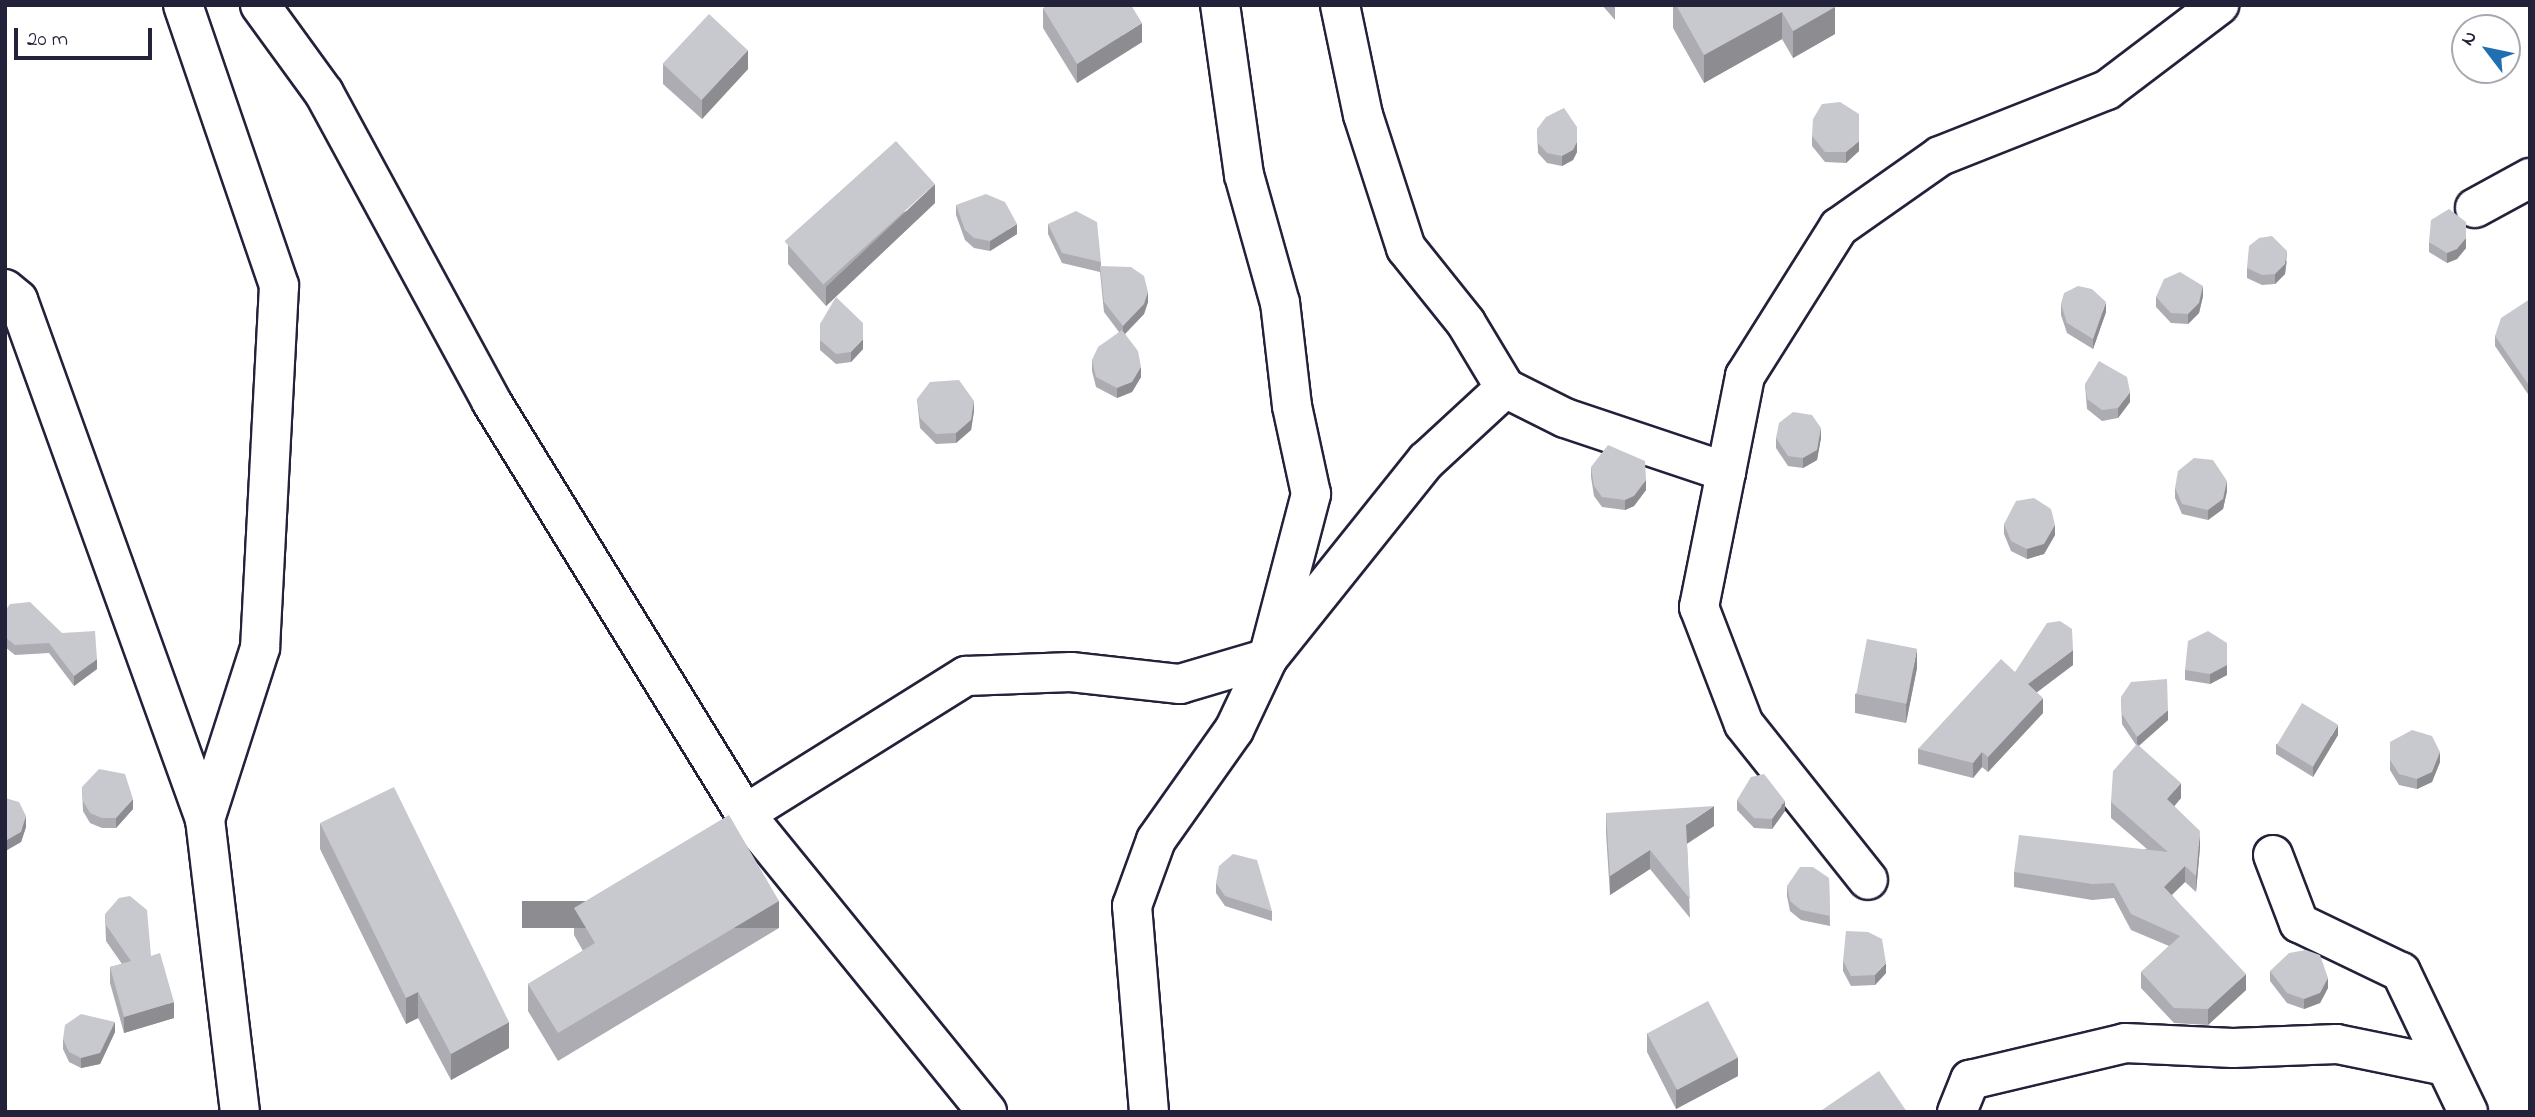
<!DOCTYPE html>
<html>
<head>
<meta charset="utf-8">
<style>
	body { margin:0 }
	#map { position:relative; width:2535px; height:1117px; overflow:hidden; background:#fff; font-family:"Indie Flower",sans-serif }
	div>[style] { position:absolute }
	.roads { filter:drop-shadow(2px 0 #22223b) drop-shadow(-2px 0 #22223b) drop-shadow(0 2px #22223b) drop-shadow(0 -2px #22223b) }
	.street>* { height:38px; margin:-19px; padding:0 19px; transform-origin:19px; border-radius:19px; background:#fff }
	.secondary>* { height:38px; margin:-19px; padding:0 19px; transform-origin:19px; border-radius:19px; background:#fff }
	.wall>* { inset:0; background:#acacb2 }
	.shaded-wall>* { inset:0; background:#8c8c91; transform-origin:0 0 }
	.building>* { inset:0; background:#c8c8cf; transform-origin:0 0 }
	span { translate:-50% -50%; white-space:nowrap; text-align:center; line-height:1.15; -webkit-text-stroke:7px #fff; paint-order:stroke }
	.frame { position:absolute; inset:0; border:7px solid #22223b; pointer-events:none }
	.north { position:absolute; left:2451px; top:14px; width:70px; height:70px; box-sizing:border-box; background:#fff; border:2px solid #a7a7b1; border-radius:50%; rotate:302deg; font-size:19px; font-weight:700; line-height:28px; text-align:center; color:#22223b }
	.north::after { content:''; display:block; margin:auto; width:24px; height:32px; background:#1f6fb2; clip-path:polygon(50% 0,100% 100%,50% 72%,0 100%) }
	.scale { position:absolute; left:14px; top:28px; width:138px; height:32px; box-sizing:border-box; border:4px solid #22223b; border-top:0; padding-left:9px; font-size:21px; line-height:24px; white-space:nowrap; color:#22223b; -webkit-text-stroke:5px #fff; paint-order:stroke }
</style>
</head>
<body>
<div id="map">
	<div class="roads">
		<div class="street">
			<i style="left:183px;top:5px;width:297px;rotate:71.1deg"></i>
			<i style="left:279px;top:286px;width:362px;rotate:93deg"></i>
			<i style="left:260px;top:648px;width:180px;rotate:107.8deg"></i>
			<i style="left:260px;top:5px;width:109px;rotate:54deg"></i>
			<i style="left:324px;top:93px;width:350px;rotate:61.5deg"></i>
			<i style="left:491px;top:401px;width:485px;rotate:58.4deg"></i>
			<i style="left:745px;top:814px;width:384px;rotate:50.9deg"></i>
			<i style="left:1340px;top:5px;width:112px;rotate:78.2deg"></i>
			<i style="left:1363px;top:115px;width:140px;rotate:72.1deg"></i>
			<i style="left:1406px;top:248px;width:96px;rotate:51.3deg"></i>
			<i style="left:1466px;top:323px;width:76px;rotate:59deg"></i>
			<i style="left:2475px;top:208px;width:63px;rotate:-28.6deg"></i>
			<i style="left:1726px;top:472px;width:98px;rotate:-78.8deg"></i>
			<i style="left:1745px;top:376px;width:176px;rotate:-57.8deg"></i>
			<i style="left:1839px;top:227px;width:123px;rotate:-35.1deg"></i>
			<i style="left:1940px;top:156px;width:180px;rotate:-21.6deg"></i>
			<i style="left:2107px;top:90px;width:141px;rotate:-37.2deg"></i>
			<i style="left:745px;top:814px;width:261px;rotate:-32deg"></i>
			<i style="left:966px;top:676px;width:105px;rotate:-2.2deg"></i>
			<i style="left:1071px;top:672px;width:110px;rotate:6.3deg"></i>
			<i style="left:1180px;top:684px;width:92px;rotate:-16.5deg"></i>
			<i style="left:1268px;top:658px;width:253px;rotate:-51.3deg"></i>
			<i style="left:1426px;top:461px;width:108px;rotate:-42.7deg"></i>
			<i style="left:1505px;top:388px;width:67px;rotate:26.6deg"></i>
			<i style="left:1565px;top:418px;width:170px;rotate:18.5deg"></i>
			<i style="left:1726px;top:472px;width:138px;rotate:101.3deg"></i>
			<i style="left:1699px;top:607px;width:125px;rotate:69deg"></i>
			<i style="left:1744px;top:724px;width:199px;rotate:51.5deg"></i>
			<i style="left:2273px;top:855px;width:73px;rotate:69.1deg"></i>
			<i style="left:2299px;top:923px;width:113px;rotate:25.7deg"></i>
			<i style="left:2401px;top:972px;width:155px;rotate:64.4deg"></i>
			<i style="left:1149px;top:1112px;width:207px;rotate:-94.7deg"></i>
			<i style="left:1132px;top:906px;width:70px;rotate:-70deg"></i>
			<i style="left:1156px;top:840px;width:135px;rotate:-54.7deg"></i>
			<i style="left:1234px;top:730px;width:80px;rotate:-64.7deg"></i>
			<i style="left:1268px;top:658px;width:170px;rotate:-75.3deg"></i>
			<i style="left:1311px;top:494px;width:90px;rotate:-102.2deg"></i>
			<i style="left:1292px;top:406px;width:104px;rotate:-96.6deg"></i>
			<i style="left:1280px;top:303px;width:133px;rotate:-105.7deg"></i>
			<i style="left:1244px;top:175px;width:172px;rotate:-98deg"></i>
			<i style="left:1957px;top:1112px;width:35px;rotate:-68deg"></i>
			<i style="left:1970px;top:1080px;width:159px;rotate:-13.4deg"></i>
			<i style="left:2125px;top:1043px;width:108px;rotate:2.7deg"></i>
			<i style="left:2233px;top:1048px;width:104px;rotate:-2.2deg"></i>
			<i style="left:2337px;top:1044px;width:110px;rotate:11.5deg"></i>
		</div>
		<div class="secondary">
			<i style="left:5px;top:289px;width:17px;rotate:40deg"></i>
			<i style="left:18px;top:300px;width:552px;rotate:70.19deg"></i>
			<i style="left:205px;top:819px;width:295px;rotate:83.2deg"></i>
		</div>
	</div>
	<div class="wall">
		<i style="clip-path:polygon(1602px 5px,1615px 5px,1615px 20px)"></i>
		<i style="clip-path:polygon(1673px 5px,1834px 5px,1835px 34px,1793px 58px,1782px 39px,1704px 83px,1673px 28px)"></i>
		<i style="clip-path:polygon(1043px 8px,1142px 42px,1077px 83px,1043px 28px)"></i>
		<i style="clip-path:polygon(663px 64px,748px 69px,702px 119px,663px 84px)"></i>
		<i style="clip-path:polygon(1537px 129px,1577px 137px,1577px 152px,1573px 160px,1562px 166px,1547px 163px,1538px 153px)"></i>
		<i style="clip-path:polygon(1812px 136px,1859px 151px,1846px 163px,1825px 162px,1812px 146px)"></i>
		<i style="clip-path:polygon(935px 203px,826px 306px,788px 264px,788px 245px)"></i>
		<i style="clip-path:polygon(956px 205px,1017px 234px,990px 251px,974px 248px,965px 240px,956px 215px)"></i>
		<i style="clip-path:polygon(1048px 224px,1101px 262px,1101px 266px,1148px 302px,1144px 314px,1125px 334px,1141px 377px,1132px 392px,1117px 398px,1096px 387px,1092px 371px,1092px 360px,1119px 332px,1104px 312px,1100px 272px,1062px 263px,1048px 234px)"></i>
		<i style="clip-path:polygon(2429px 242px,2466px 248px,2457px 259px,2447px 263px,2429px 252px)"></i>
		<i style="clip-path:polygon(2287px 261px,2285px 274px,2275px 284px,2262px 285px,2247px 278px,2247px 268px)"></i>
		<i style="clip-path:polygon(2203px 296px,2199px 313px,2188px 324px,2171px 323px,2156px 307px,2156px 297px)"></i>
		<i style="clip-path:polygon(2530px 299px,2530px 397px,2495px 346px,2495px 336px)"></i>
		<i style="clip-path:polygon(2061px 304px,2106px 312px,2093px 349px,2067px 333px,2061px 315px)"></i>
		<i style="clip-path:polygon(820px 324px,863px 349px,851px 362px,836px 364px,820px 350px)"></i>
		<i style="clip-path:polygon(2085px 384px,2130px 402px,2118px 418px,2102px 421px,2087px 409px)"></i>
		<i style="clip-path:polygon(917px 399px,974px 411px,971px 430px,956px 443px,936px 444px,920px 428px)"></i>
		<i style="clip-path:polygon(1776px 438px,1821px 438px,1817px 460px,1803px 468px,1788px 466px,1776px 448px)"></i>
		<i style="clip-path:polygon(1591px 467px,1646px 490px,1634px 506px,1625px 510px,1602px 507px,1594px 496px,1591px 477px)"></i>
		<i style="clip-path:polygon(2175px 488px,2227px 491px,2223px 509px,2208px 520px,2182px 514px,2175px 498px)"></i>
		<i style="clip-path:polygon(2004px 524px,2055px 535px,2044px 554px,2027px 559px,2011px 551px,2004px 534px)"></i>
		<i style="clip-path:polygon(5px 611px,62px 633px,97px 669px,74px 686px,49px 653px,15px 655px,5px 647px)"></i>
		<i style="clip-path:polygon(2227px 643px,2227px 675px,2210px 684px,2185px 680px,2185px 670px)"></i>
		<i style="clip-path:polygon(2073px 665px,2037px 692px,2043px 713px,1988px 772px,1982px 767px,1973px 778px,1918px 764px,1918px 749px,2015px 672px)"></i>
		<i style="clip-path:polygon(1917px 668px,1906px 723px,1855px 713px,1855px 694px)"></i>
		<i style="clip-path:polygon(2121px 697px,2168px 720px,2139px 746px,2181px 798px,2174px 806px,2200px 847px,2196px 892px,2185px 882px,2172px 895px,2246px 990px,2208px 1025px,2174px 1023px,2141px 988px,2141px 972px,2169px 946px,2131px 930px,2114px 898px,2092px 900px,2014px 887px,2014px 872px,2147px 849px,2111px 818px,2111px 802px,2136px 745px,2122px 724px)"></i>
		<i style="clip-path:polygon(2338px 735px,2313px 777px,2276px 754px,2276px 744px)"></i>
		<i style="clip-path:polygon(2390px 742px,2440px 762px,2432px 782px,2417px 789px,2399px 785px,2390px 770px)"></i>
		<i style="clip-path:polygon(82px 787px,133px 809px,116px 828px,102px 828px,90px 823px,83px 811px)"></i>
		<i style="clip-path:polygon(5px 798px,26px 827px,21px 842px,7px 850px,5px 850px)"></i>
		<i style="clip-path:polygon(1737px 800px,1785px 811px,1772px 829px,1754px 828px,1737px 810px)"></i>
		<i style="clip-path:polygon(1606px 813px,1714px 826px,1687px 844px,1690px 918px,1650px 869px,1610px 895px,1606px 833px)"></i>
		<i style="clip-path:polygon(320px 823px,509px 1048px,451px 1080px,418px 1018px,406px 1024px,320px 849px)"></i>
		<i style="clip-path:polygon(1829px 878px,1830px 926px,1801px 920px,1790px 911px,1787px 896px,1787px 886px)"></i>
		<i style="clip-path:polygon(1216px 883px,1272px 911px,1272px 921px,1225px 906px,1216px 893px)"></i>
		<i style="clip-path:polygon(574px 908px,779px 928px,558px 1061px,528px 1011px,528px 984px,583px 951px,574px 935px)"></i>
		<i style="clip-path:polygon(105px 914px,151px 956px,174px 1018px,124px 1033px,110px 983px,110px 967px,122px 964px,106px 941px)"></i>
		<i style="clip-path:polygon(1843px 961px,1886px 973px,1875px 985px,1851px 986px,1843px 971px)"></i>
		<i style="clip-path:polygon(2270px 971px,2328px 988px,2320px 1003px,2304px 1009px,2287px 1003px,2270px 981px)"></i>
		<i style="clip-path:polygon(115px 1032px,100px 1064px,81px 1068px,69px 1062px,63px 1049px,63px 1039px)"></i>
		<i style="clip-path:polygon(1647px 1033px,1738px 1076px,1676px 1109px,1647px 1052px)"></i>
	</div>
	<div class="shaded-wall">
		<i style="clip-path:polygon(1835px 7px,1835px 34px,1793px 58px,1793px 31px)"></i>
		<i style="clip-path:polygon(1782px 12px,1782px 39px,1704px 83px,1704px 55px)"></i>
		<i style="clip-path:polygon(1142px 23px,1142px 42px,1077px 83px,1077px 64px)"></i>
		<i style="clip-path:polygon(748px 50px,748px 69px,702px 119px,702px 100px)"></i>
		<i style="clip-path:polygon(1577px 127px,1577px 152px,1573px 160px,1562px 166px,1562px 156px)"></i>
		<i style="clip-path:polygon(1859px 141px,1859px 151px,1846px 163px,1846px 152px)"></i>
		<i style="clip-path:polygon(935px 184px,935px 203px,826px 306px,826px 287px)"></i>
		<i style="clip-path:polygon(1017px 224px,1017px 234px,990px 251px,990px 241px)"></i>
		<i style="clip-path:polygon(2466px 238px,2466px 248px,2457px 259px,2447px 263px,2447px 253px)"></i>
		<i style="clip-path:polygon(2287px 251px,2285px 274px,2275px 284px,2275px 274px)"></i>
		<i style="clip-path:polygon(2203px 286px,2203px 296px,2199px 313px,2188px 324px,2188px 314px)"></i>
		<i style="clip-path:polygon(1148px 292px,1148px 302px,1144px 314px,1123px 336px,1123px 326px)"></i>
		<i style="clip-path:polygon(2106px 302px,2106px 312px,2093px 349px,2093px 339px)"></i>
		<i style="clip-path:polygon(863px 339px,863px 349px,851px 362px,851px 352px)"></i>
		<i style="clip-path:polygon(1141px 367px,1141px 377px,1132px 392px,1117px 398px,1117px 388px)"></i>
		<i style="clip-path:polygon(2130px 392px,2130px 402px,2118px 418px,2118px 408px)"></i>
		<i style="clip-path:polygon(974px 401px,974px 411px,971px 430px,956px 443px,956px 433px)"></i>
		<i style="clip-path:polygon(1821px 428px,1821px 438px,1817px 460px,1803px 468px,1803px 458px)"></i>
		<i style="clip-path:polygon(1646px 480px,1646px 490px,1634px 506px,1625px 510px,1625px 500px)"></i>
		<i style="clip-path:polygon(2227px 481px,2227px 491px,2223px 509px,2208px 520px,2208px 510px)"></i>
		<i style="clip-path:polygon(2055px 525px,2055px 535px,2044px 554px,2027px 559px,2027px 549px)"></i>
		<i style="clip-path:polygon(1917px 649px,1917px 668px,1906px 723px,1906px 704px)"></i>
		<i style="clip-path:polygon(2073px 650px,2073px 665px,2028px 699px,2028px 684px)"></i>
		<i style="clip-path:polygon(97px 659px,97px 669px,74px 686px,74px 676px)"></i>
		<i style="clip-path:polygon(2227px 665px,2227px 675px,2210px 684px,2210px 674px)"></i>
		<i style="clip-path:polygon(2043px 698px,2043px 713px,1988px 772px,1988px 757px)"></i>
		<i style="clip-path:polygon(2168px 710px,2168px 720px,2137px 747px,2137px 737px)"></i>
		<i style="clip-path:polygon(2338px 725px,2338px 735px,2313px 777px,2313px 767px)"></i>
		<i style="clip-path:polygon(1982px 752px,1982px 767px,1973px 778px,1973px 763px)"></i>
		<i style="clip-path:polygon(2440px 752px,2440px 762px,2432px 782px,2417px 789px,2417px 779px)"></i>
		<i style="clip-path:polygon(2181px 783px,2181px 798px,2167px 815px,2167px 799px)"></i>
		<i style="clip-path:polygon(133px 799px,133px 809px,116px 828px,116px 818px)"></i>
		<i style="clip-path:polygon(1785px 801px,1785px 811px,1772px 829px,1772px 819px)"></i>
		<i style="clip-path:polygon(1714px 806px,1714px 826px,1686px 844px,1686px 825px)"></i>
		<i style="clip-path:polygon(26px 816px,26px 827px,21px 842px,7px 850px,7px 840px)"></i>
		<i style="clip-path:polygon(2200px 831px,2200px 847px,2196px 892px,2196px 876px)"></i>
		<i style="clip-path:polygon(1650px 850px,1650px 869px,1610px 895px,1610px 876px)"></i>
		<i style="clip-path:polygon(2185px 866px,2185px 882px,2164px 902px,2164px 887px)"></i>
		<i style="left:779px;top:901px;width:27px;height:257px;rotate:90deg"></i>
		<i style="clip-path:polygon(1886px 963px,1886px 973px,1875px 985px,1875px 975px)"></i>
		<i style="clip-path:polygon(2246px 974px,2246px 990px,2208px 1025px,2208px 1009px)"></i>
		<i style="clip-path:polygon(2328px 978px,2328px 988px,2320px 1003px,2304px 1009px,2304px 999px)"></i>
		<i style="clip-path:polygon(418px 992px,418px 1018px,406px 1024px,406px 998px)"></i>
		<i style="clip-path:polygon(174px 1002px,174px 1018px,124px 1033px,124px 1017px)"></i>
		<i style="clip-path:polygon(115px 1022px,115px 1032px,100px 1064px,81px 1068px,81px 1058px)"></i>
		<i style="clip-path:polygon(509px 1022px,509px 1048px,451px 1080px,451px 1054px)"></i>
		<i style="clip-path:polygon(1738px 1057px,1738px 1076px,1676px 1109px,1676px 1089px)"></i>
	</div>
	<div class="building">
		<i style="clip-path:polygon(1048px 5px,1131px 5px,1142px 23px,1077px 64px,1043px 8px)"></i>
		<i style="clip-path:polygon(1676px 5px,1834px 5px,1835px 7px,1793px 31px,1782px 12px,1704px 55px)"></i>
		<i style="left:709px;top:14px;width:53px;height:68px;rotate:43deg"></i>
		<i style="clip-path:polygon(1840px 102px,1859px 114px,1859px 141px,1846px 152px,1825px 152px,1812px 136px,1813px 119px,1822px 104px)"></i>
		<i style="clip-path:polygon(1564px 108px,1577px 127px,1577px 142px,1573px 150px,1562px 156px,1547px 153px,1538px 143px,1537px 129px,1546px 117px)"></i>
		<i style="left:896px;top:141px;width:58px;height:150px;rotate:48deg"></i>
		<i style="clip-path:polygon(986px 194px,1005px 202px,1017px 224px,990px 241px,974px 238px,965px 230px,956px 205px)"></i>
		<i style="clip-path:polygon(2449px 209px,2466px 222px,2466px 238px,2457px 249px,2447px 253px,2429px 242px,2431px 220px)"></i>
		<i style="clip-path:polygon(1076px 211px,1097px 222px,1101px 262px,1062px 253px,1048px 224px)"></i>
		<i style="clip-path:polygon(2272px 236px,2287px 251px,2285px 264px,2275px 274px,2262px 275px,2247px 268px,2249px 246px,2259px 238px)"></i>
		<i style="clip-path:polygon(1100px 266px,1131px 267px,1144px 276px,1148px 292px,1144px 304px,1123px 326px,1104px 302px)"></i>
		<i style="clip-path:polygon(2180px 272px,2203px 286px,2199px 303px,2188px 314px,2171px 313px,2156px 297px,2164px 279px)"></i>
		<i style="clip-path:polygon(2078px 286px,2092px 289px,2106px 302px,2093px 339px,2067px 323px,2061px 304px,2064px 293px)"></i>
		<i style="clip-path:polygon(836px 297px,863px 323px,863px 339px,851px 352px,836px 354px,820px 340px,820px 324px)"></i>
		<i style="clip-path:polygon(2530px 299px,2530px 387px,2495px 336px,2501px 318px)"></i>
		<i style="clip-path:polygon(1122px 330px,1138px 351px,1141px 367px,1132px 382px,1117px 388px,1096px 377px,1092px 360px,1098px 347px)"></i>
		<i style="clip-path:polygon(2099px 361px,2127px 377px,2130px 392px,2118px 408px,2102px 410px,2087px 399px,2085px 384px)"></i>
		<i style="clip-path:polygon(959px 380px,974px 401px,971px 420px,956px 433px,936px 434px,920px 418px,917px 399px,930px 382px)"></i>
		<i style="clip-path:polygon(1793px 412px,1812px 415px,1821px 428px,1817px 450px,1803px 458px,1788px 456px,1776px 438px,1779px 423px)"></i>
		<i style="clip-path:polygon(1608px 445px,1645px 461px,1646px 480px,1634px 496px,1625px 500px,1602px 497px,1594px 486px,1591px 467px)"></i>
		<i style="clip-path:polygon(2194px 458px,2213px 460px,2227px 481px,2223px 499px,2208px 510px,2182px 504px,2175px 488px,2178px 471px)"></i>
		<i style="clip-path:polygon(2034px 498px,2051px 509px,2055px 525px,2044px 544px,2027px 549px,2011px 541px,2004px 524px,2016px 501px)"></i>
		<i style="clip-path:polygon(30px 602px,62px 633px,95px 631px,97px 659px,74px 676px,49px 643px,15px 645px,5px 637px,5px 611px,10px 604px)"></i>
		<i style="clip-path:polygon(2060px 621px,2072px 629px,2073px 650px,2028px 684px,2043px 698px,1988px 757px,1982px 752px,1973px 763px,1918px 749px,2001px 659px,2015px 672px,2047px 623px)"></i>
		<i style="clip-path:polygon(2208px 631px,2227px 643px,2227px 665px,2210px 674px,2185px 670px,2188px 641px)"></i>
		<i style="left:1867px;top:639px;width:51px;height:56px;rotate:11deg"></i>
		<i style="clip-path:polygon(2167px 679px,2168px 710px,2137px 737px,2122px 714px,2121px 697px,2131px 682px)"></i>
		<i style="left:2302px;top:703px;width:42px;height:49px;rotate:31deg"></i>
		<i style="clip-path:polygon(2412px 730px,2432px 736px,2440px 752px,2432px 772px,2417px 779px,2399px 774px,2390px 760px,2390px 742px)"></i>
		<i style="clip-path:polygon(2137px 744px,2181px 783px,2167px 799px,2200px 831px,2196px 876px,2185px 866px,2164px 887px,2246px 974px,2208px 1009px,2174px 1008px,2141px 972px,2180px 936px,2131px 914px,2114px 883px,2092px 884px,2014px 872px,2019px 835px,2168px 852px,2111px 802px,2113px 771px)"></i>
		<i style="clip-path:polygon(99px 769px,125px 774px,133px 799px,116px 818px,102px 818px,90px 813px,83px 801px,82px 787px)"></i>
		<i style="clip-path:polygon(1764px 774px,1785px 801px,1772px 819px,1754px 818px,1737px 800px,1751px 777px)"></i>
		<i style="clip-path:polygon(394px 787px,509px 1022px,451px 1054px,418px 992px,406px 998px,320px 823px)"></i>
		<i style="clip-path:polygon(5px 798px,19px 802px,26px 816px,21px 832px,7px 840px,5px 840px)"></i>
		<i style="clip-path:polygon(1714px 806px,1686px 825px,1690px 899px,1650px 850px,1610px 876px,1606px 813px)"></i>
		<i style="clip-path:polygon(729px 815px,779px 901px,558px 1033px,528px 984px,595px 943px,574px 908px)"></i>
		<i style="clip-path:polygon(1233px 854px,1257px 860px,1272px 911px,1225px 896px,1216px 883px,1219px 866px)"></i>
		<i style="clip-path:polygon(1800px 867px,1813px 867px,1829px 878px,1830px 916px,1801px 910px,1790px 901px,1787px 886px)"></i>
		<i style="clip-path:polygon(130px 896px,147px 910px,151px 956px,160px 953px,174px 1002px,124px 1017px,110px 967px,131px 961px,106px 925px,105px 914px,119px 898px)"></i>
		<i style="clip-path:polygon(1846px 931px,1868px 932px,1882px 939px,1886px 963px,1875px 975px,1851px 976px,1843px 961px)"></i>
		<i style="clip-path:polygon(2306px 950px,2320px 955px,2328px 978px,2320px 993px,2304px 999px,2287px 993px,2270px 971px,2289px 953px)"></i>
		<i style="left:1708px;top:1001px;width:64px;height:69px;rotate:62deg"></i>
		<i style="clip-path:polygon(81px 1014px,115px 1022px,100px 1053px,81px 1058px,69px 1052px,63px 1039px,65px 1025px)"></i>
		<i style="clip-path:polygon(1879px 1071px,1907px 1112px,1819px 1112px)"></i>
	</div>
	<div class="frame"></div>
	<div class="north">N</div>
	<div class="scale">20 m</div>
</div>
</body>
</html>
